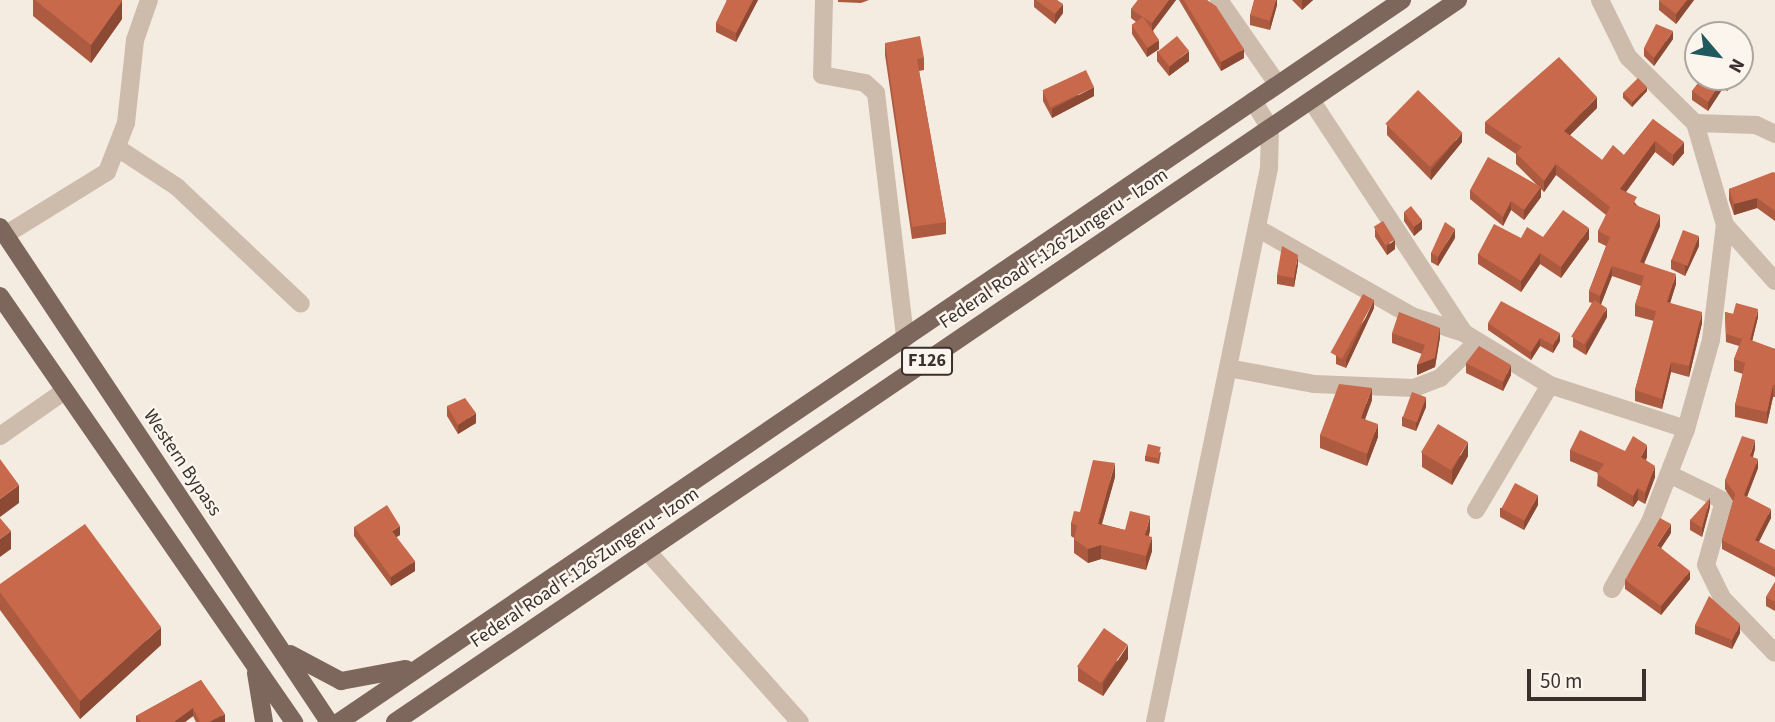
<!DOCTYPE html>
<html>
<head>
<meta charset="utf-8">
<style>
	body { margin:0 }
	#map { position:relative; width:1775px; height:722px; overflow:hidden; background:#f4ebe1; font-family:"Source Sans 3",sans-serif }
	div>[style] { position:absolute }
	.minor>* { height:18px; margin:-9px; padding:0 9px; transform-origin:9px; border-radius:9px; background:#cdbbac }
	.major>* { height:18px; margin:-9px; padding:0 9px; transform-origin:9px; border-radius:9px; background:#7d675c }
	.wall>* { inset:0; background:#ac5a40 }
	.shaded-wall>* { inset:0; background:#8c4a34 }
	.building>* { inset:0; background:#c8694b; transform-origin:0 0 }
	span { translate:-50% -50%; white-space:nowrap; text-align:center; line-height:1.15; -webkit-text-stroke:5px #fbf5ee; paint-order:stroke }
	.shield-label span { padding:2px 5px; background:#fbf5ee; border:2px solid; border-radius:5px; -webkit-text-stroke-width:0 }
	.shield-label { font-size:18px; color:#3b302b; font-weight:700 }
	.street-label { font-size:19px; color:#3b302b }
	.north { position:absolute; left:1684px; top:21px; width:70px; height:70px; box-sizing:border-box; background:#fbf5ee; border:2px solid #aea6a0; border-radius:50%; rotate:119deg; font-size:19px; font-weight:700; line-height:28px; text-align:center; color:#3b302b }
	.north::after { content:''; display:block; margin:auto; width:24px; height:32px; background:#1f5a5e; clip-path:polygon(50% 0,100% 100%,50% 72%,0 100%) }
	.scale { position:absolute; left:1527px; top:669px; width:119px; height:32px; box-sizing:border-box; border:4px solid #3b302b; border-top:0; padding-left:9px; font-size:21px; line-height:24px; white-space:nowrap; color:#3b302b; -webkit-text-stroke:5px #fbf5ee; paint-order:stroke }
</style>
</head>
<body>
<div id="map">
	<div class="minor">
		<i style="left:824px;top:0;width:75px;rotate:91.5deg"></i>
		<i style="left:822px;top:75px;width:44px;rotate:10.5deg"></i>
		<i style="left:865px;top:83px;width:15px;rotate:42deg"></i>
		<i style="left:876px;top:93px;width:247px;rotate:83.2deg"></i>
		<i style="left:1219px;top:0;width:103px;rotate:55.2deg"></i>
		<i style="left:1600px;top:0;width:64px;rotate:63.8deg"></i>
		<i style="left:1628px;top:57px;width:94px;rotate:44.6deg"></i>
		<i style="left:1695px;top:123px;width:106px;rotate:73.6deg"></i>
		<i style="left:1725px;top:225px;width:75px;rotate:48.2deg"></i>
		<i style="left:1311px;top:100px;width:279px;rotate:56.7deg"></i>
		<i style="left:1464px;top:333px;width:100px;rotate:31.2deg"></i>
		<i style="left:1550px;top:385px;width:143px;rotate:17.9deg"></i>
		<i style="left:1695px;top:123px;width:61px;rotate:1.9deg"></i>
		<i style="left:1756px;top:125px;width:21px;rotate:25deg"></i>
		<i style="left:119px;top:149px;width:69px;rotate:33.2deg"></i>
		<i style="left:177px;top:187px;width:170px;rotate:43.3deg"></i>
		<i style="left:1257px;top:228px;width:178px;rotate:29.6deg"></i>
		<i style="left:1412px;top:316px;width:55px;rotate:18.1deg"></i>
		<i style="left:5px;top:235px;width:120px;rotate:-31.7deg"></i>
		<i style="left:107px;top:172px;width:53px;rotate:-68.8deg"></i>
		<i style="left:126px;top:123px;width:83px;rotate:-83.8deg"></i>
		<i style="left:135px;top:40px;width:42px;rotate:-70.7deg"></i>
		<i style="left:1228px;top:368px;width:87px;rotate:10.5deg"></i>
		<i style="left:1314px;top:384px;width:100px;rotate:2.3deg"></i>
		<i style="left:1414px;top:388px;width:28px;rotate:-21deg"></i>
		<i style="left:1440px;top:378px;width:50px;rotate:-44.2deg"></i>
		<i style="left:0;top:436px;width:77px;rotate:-34.9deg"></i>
		<i style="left:1669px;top:474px;width:61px;rotate:26.1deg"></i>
		<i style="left:1724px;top:501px;width:66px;rotate:105.7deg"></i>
		<i style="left:1706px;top:565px;width:37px;rotate:64deg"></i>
		<i style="left:1722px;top:598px;width:76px;rotate:46.1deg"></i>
		<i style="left:1476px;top:510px;width:145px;rotate:-59.4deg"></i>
		<i style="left:647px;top:551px;width:229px;rotate:48.2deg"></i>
		<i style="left:1612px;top:589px;width:77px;rotate:-60.4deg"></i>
		<i style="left:1650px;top:522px;width:100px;rotate:-68.8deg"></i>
		<i style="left:1686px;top:429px;width:92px;rotate:-74.3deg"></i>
		<i style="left:1711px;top:340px;width:116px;rotate:-83.1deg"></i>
		<i style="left:1155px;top:722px;width:566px;rotate:-78.37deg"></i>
		<i style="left:1269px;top:168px;width:40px;rotate:-88.6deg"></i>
		<i style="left:1270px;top:128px;width:32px;rotate:-122deg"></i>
	</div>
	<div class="major">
		<i style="left:0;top:227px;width:594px;rotate:56.39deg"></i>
		<i style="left:0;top:296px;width:518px;rotate:55.39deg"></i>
		<i style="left:290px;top:654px;width:58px;rotate:27.9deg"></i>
		<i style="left:341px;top:681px;width:66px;rotate:-10.5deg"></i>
		<i style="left:256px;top:673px;width:50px;rotate:80.7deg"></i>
		<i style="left:339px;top:722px;width:1285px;rotate:-34.18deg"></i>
		<i style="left:395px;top:722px;width:1285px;rotate:-34.18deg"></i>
	</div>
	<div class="wall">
		<i style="clip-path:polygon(33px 0,122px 0,122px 19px,91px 63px,33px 16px)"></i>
		<i style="clip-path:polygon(726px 0,758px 0,736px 42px,716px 32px,716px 23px,727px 1px)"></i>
		<i style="clip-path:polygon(838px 0,869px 0,861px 3px,838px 2px)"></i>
		<i style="clip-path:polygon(1034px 0,1057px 0,1063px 13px,1055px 24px,1034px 7px)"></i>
		<i style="clip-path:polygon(1138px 0,1176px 0,1153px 30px,1159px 49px,1147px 57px,1132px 34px,1132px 25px,1136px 22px,1131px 18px,1131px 9px)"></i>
		<i style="clip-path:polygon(1179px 0,1207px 0,1244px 58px,1221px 71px)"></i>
		<i style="clip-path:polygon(1277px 0,1277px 5px,1270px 30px,1250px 25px,1250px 15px)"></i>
		<i style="clip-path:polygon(1292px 0,1313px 0,1302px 10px)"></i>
		<i style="clip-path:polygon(1694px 0,1676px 24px,1659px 10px,1659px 1px)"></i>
		<i style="clip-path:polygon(1673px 39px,1654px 66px,1644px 56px,1644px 48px)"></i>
		<i style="clip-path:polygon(885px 43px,924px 58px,924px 70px,919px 71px,946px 222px,946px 234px,912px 239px,885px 55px)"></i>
		<i style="clip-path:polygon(1157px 51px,1189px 61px,1169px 76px,1157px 61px)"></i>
		<i style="clip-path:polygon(1703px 77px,1739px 77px,1727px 91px,1723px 88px,1708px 111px,1692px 100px,1692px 91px)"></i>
		<i style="clip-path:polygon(1647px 91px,1632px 107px,1623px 98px,1623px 93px)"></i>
		<i style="clip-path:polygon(1043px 92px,1094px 96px,1052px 118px,1043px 101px)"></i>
		<i style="clip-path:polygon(1597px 108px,1570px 135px,1602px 160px,1624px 155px,1653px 119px,1684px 153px,1673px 166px,1655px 152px,1626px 192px,1637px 205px,1660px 226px,1644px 263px,1676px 284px,1670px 303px,1702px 323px,1689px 377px,1671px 372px,1662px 409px,1635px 401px,1635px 390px,1654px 321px,1635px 316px,1635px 305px,1641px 286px,1612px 276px,1601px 304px,1607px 317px,1586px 355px,1573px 347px,1573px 338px,1592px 303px,1589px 302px,1589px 291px,1606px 246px,1598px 242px,1598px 231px,1606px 215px,1556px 175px,1544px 192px,1541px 189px,1541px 197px,1524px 220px,1511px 210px,1503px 226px,1470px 199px,1470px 190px,1537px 185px,1516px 164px,1516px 154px,1485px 133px,1485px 122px)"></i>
		<i style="clip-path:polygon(1387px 125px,1462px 142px,1431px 180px,1387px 135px)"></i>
		<i style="clip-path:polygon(1775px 173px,1775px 221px,1757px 208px,1734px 215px,1729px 200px,1729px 189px)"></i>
		<i style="clip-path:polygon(1404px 212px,1422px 229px,1414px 236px,1404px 221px)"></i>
		<i style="clip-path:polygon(1375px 228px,1395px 249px,1387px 255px,1375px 237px)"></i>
		<i style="clip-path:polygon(1543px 237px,1589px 239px,1561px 278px,1540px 264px,1521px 292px,1478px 264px,1478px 254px,1521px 238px)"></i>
		<i style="clip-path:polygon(1455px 238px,1438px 266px,1431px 262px,1431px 253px)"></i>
		<i style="clip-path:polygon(1699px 246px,1685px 276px,1671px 269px,1671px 260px)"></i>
		<i style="clip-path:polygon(1298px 264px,1294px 287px,1277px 284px,1277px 275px)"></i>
		<i style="clip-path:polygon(1374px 308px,1346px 368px,1336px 364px,1336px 355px)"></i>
		<i style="clip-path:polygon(1725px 312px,1733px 314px,1758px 317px,1752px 341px,1775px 349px,1775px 397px,1773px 397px,1767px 424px,1735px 417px,1735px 405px,1743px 374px,1734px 371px,1734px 359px,1739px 346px,1726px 342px)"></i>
		<i style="clip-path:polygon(1488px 323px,1560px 341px,1553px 353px,1540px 346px,1531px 360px,1488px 330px)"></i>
		<i style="clip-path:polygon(1392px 333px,1440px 337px,1435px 367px,1417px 375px,1422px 354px,1392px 343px)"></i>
		<i style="clip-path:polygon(1466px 363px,1511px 375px,1503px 391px,1466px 373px)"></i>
		<i style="clip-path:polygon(1372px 400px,1365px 419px,1378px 437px,1367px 466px,1320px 448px,1320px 435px)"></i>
		<i style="clip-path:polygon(447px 406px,476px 423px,458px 434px,447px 416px)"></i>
		<i style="clip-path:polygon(1426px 407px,1416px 431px,1402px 426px,1402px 417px)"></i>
		<i style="clip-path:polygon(1755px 449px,1753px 457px,1758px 468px,1747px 497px,1771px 518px,1759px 542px,1775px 550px,1775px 577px,1722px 549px,1722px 540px,1733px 501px,1725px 489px,1725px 480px)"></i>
		<i style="clip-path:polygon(1570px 450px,1625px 451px,1647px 457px,1646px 460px,1655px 477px,1645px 504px,1638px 500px,1633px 507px,1597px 486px,1598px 473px,1570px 461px)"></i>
		<i style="clip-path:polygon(1161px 452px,1159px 464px,1145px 461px,1145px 456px)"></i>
		<i style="clip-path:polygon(1422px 453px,1468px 456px,1452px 485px,1422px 467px)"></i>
		<i style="clip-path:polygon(1115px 477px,1102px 524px,1125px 530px,1150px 530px,1149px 536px,1152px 551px,1146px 570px,1101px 559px,1088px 563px,1074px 553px,1074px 538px,1071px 536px,1071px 523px,1080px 512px)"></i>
		<i style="clip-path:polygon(1538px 505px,1524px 530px,1500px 517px,1500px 508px)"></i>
		<i style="clip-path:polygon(1710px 507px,1702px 537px,1690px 530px,1690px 520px)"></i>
		<i style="clip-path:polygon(354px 527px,400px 535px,396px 537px,415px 571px,391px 586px,354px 536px)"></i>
		<i style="clip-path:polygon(1671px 533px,1661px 548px,1690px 579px,1661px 615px,1625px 589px,1625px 580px)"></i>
		<i style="clip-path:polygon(1775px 582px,1775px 611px,1766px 606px,1766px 597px)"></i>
		<i style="clip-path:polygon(0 584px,161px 645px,80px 719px,0 610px)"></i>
		<i style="clip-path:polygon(1695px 625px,1740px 633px,1732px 649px,1695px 634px)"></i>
		<i style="clip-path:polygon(1128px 659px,1103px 696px,1078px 681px,1078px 667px)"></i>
		<i style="clip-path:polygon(201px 680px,225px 722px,196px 722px,193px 716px,185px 722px,136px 722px,136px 716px)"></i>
	</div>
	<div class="shaded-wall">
		<i style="clip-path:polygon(753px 0,758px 0,736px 42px,736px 33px)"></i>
		<i style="clip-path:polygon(1169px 0,1176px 0,1152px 32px,1152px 23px)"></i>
		<i style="clip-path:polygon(1276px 0,1277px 0,1277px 5px,1270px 30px,1270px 21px)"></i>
		<i style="clip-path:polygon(1302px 0,1313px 0,1302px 10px)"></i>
		<i style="clip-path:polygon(1687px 0,1694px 0,1676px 24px,1676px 14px)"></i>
		<i style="clip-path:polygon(122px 1px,122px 19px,91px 63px,91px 45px)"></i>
		<i style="clip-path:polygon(1063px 4px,1063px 13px,1055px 24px,1055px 14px)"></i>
		<i style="clip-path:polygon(1673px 31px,1673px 39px,1654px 66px,1654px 58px)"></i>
		<i style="clip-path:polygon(1159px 40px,1159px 49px,1147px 57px,1147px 48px)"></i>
		<i style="clip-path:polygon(1244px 49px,1244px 58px,1221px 71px,1221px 62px)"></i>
		<i style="clip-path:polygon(1189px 51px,1189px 61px,1169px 76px,1169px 67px)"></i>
		<i style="clip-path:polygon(1745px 60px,1745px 69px,1740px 76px,1740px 66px)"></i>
		<i style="clip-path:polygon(1731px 77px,1739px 77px,1727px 91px,1727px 82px)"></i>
		<i style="clip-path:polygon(1723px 79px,1723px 88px,1708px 111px,1708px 102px)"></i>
		<i style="clip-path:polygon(1094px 87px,1094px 96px,1052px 118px,1052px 109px)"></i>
		<i style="clip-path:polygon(1647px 87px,1647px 91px,1632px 107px,1632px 102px)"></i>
		<i style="clip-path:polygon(1597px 97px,1597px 108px,1564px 141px,1564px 131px)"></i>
		<i style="clip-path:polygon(1462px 133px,1462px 142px,1431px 180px,1431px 170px)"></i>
		<i style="clip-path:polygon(1655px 141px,1655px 152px,1620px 200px,1620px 189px)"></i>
		<i style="clip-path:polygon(1684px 142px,1684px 153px,1673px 166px,1673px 155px)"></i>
		<i style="clip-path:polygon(1556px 164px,1556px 175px,1544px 192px,1544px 181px)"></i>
		<i style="clip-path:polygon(1541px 187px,1541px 197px,1524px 220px,1524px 210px)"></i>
		<i style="clip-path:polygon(1757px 198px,1757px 208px,1734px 215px,1734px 204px)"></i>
		<i style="clip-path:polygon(1511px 201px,1511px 210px,1503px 226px,1503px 217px)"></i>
		<i style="clip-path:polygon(1660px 215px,1660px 226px,1640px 273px,1640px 262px)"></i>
		<i style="clip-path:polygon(1422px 220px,1422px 229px,1414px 236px,1414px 227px)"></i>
		<i style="clip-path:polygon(1589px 228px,1589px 239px,1561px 278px,1561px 267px)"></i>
		<i style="clip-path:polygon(1455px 229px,1455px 238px,1438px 266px,1438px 257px)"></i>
		<i style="clip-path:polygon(1699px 236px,1699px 246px,1685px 276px,1685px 266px)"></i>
		<i style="clip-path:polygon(1395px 240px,1395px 249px,1387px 255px,1387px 246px)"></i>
		<i style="clip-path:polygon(1540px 253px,1540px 264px,1521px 292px,1521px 281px)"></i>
		<i style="clip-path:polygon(1298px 255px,1298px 264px,1294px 287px,1294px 278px)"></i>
		<i style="clip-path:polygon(1612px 266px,1612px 276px,1600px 307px,1600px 296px)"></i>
		<i style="clip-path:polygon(1676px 274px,1676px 284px,1667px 313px,1667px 302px)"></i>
		<i style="clip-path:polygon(1374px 300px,1374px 308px,1346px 368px,1346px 360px)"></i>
		<i style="clip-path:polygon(1607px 308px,1607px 317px,1586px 355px,1586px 345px)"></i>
		<i style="clip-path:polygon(1758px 309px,1758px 317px,1750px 350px,1750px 341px)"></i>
		<i style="clip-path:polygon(1702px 312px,1702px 323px,1689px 377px,1689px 366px)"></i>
		<i style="clip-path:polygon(1440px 328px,1440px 337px,1435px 367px,1417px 375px,1417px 365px)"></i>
		<i style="clip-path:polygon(1560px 333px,1560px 341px,1553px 353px,1553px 345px)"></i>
		<i style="clip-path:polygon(1540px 338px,1540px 346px,1531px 360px,1531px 352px)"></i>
		<i style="clip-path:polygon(1671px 362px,1671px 372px,1662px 409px,1662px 399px)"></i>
		<i style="clip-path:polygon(1511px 365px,1511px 375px,1503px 391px,1503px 382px)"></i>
		<i style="clip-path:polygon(1773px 385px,1773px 397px,1767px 424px,1767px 412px)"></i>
		<i style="clip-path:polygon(1372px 388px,1372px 400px,1361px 430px,1361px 418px)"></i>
		<i style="clip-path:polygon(1426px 397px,1426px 407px,1416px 431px,1416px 422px)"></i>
		<i style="clip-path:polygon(476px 413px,476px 423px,458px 434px,458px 425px)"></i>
		<i style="clip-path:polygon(1378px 424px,1378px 437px,1367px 466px,1367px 454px)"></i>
		<i style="clip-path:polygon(1755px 440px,1755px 449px,1750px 465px,1750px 456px)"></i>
		<i style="clip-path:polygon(1468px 442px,1468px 456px,1452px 485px,1452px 471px)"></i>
		<i style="clip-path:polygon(1647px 445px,1647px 457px,1641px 469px,1641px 457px)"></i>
		<i style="clip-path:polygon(1758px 459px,1758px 468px,1744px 504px,1744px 495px)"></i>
		<i style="clip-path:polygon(1115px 463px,1115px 477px,1098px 537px,1098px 524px)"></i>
		<i style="clip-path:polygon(1655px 466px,1655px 477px,1645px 504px,1645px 493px)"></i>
		<i style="clip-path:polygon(19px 485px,19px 503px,0 517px,0 499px)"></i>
		<i style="clip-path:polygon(1638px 488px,1638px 500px,1633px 507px,1633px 496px)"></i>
		<i style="clip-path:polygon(1538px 495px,1538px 505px,1524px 530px,1524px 521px)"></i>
		<i style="clip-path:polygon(1710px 498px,1710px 507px,1702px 537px,1702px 528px)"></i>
		<i style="clip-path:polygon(1771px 509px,1771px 518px,1755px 549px,1755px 540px)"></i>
		<i style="clip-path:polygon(1150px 516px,1150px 530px,1145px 549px,1145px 535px)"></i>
		<i style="clip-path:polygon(1671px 524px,1671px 533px,1657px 554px,1657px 545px)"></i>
		<i style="clip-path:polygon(400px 526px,400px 535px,392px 540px,392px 531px)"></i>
		<i style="clip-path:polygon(11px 531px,11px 549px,0 557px,0 539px)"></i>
		<i style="clip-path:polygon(1152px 537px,1152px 551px,1146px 570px,1146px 556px)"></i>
		<i style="clip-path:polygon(1101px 545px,1101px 559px,1088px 563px,1088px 549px)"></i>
		<i style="clip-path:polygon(415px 561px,415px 571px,391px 586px,391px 577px)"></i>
		<i style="clip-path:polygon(1690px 571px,1690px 579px,1661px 615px,1661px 606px)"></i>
		<i style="clip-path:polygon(1740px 624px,1740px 633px,1732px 649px,1732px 640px)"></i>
		<i style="clip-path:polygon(161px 627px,161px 645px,80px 719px,80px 701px)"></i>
		<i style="clip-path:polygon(1128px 645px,1128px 659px,1103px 696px,1103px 683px)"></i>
		<i style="clip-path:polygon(193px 708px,193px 716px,185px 722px,174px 722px)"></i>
		<i style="clip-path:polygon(225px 714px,225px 722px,209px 722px)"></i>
	</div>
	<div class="building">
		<i style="clip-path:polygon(35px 0,122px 0,122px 1px,91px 45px)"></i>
		<i style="clip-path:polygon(727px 0,753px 0,736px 33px,716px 23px)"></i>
		<i style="clip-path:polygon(1036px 0,1057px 0,1063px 4px,1055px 14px)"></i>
		<i style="clip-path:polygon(1138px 0,1169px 0,1152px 23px,1131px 9px)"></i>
		<i style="clip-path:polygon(1184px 0,1207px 0,1216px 6px,1244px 49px,1221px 62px)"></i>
		<i style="clip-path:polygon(1254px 0,1276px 0,1270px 21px,1250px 15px)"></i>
		<i style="clip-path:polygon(1659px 0,1687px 0,1676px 14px,1659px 1px)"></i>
		<i style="left:1143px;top:17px;width:28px;height:14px;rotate:55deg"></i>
		<i style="clip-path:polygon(1656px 24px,1673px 31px,1654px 58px,1644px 48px)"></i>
		<i style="clip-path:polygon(920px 36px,924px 58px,917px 59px,946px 222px,912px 227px,885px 43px)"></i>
		<i style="left:1177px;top:36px;width:19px;height:25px;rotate:51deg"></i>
		<i style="clip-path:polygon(1559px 57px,1597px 97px,1564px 131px,1602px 160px,1613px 145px,1624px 155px,1653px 119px,1684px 142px,1673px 155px,1655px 141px,1620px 189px,1637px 197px,1633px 204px,1660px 215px,1640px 262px,1676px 274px,1667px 302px,1702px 312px,1689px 366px,1671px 362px,1662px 399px,1635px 390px,1656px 311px,1635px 305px,1644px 276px,1612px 266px,1600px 296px,1589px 291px,1610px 237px,1598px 231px,1610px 207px,1556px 164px,1544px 181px,1516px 153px,1522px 147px,1485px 122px)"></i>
		<i style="clip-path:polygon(1740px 58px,1745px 60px,1740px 66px)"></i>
		<i style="left:1086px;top:70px;width:19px;height:48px;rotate:65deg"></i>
		<i style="clip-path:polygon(1703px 77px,1731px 77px,1727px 82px,1723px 79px,1708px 102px,1692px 91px)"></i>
		<i style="left:1638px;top:78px;width:13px;height:21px;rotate:45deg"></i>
		<i style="left:1418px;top:90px;width:62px;height:47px;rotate:44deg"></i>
		<i style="clip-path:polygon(1488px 157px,1541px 187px,1524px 210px,1511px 201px,1503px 217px,1470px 190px)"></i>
		<i style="clip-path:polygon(1773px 172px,1775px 173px,1775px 211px,1757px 198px,1734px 204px,1729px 189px)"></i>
		<i style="clip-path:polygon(1411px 206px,1422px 220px,1414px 227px,1404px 212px)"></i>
		<i style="clip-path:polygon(1563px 210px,1589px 228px,1561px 267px,1540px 253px,1521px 281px,1478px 254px,1494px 224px,1521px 238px,1527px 227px,1543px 237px)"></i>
		<i style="left:1383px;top:221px;width:22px;height:11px;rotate:58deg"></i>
		<i style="clip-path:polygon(1445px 222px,1455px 229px,1438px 257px,1431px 253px)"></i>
		<i style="left:1683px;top:230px;width:17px;height:32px;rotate:21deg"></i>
		<i style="clip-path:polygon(1282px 246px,1298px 255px,1294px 278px,1277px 275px)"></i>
		<i style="left:1363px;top:294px;width:13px;height:67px;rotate:29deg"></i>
		<i style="left:1594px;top:300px;width:15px;height:43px;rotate:32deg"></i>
		<i style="clip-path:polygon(1501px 301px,1560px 333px,1553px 345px,1540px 338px,1531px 352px,1488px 323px)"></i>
		<i style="clip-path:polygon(1736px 303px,1758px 309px,1750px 340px,1743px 337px,1742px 339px,1726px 334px,1725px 312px,1733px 314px)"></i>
		<i style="clip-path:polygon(1399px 312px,1440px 328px,1435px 358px,1417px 365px,1425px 345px,1392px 333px)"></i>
		<i style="clip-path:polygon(1743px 337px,1775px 349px,1775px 385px,1773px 385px,1767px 412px,1735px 405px,1745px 363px,1734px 359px)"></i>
		<i style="clip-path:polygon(1479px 346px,1511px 365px,1503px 382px,1466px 363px)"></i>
		<i style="clip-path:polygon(1339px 384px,1372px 388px,1361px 418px,1378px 424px,1367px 454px,1320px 435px)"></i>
		<i style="left:1412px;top:392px;width:15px;height:27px;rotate:20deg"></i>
		<i style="clip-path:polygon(465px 398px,476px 413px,458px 425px,447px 406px)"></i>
		<i style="left:1438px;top:424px;width:35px;height:33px;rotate:31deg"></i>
		<i style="clip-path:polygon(1580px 430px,1625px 451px,1633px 436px,1647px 445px,1641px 457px,1655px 466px,1645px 493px,1638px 488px,1633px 496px,1597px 474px,1604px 464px,1570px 450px)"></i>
		<i style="clip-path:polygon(1742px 436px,1755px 440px,1750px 456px,1758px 459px,1744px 495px,1771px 509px,1755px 540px,1775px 550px,1775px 568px,1722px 540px,1735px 494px,1725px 480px)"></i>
		<i style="left:1148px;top:444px;width:13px;height:12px;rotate:13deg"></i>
		<i style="clip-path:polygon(0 459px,19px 485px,0 499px)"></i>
		<i style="clip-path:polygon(1093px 460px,1115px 463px,1098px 524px,1125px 530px,1130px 511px,1150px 516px,1145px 535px,1152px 537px,1146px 556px,1101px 545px,1088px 549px,1074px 539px,1077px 526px,1071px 523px,1074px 511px,1080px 512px)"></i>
		<i style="left:1515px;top:483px;width:26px;height:29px;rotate:28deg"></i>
		<i style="clip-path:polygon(1710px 498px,1702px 528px,1690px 520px)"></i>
		<i style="clip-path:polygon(387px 505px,400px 526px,392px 531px,415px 561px,391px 577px,354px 527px)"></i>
		<i style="clip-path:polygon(0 518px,11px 531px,0 539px)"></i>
		<i style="clip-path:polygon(1660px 518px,1671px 524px,1657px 545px,1690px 571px,1661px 606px,1625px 580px)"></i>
		<i style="clip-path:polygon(85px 524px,161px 627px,80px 701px,0 592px,0 584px)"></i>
		<i style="clip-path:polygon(1775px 582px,1775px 602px,1766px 597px)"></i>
		<i style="clip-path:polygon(1709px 596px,1740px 624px,1732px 640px,1695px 625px)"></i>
		<i style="left:1104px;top:628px;width:29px;height:47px;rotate:35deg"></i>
		<i style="clip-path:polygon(201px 680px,225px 714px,209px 722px,200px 722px,193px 708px,174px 722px,141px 722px,136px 716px)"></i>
	</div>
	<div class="shield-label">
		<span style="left:927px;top:361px">F126</span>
	</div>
	<div class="street-label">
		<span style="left:1054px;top:249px;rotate:-34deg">Federal Road F.126 Zungeru - Izom</span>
		<span style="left:182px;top:463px;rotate:56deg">Western Bypass</span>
		<span style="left:585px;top:568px;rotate:-34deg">Federal Road F.126 Zungeru - Izom</span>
	</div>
	<div class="north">N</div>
	<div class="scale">50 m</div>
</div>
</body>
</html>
